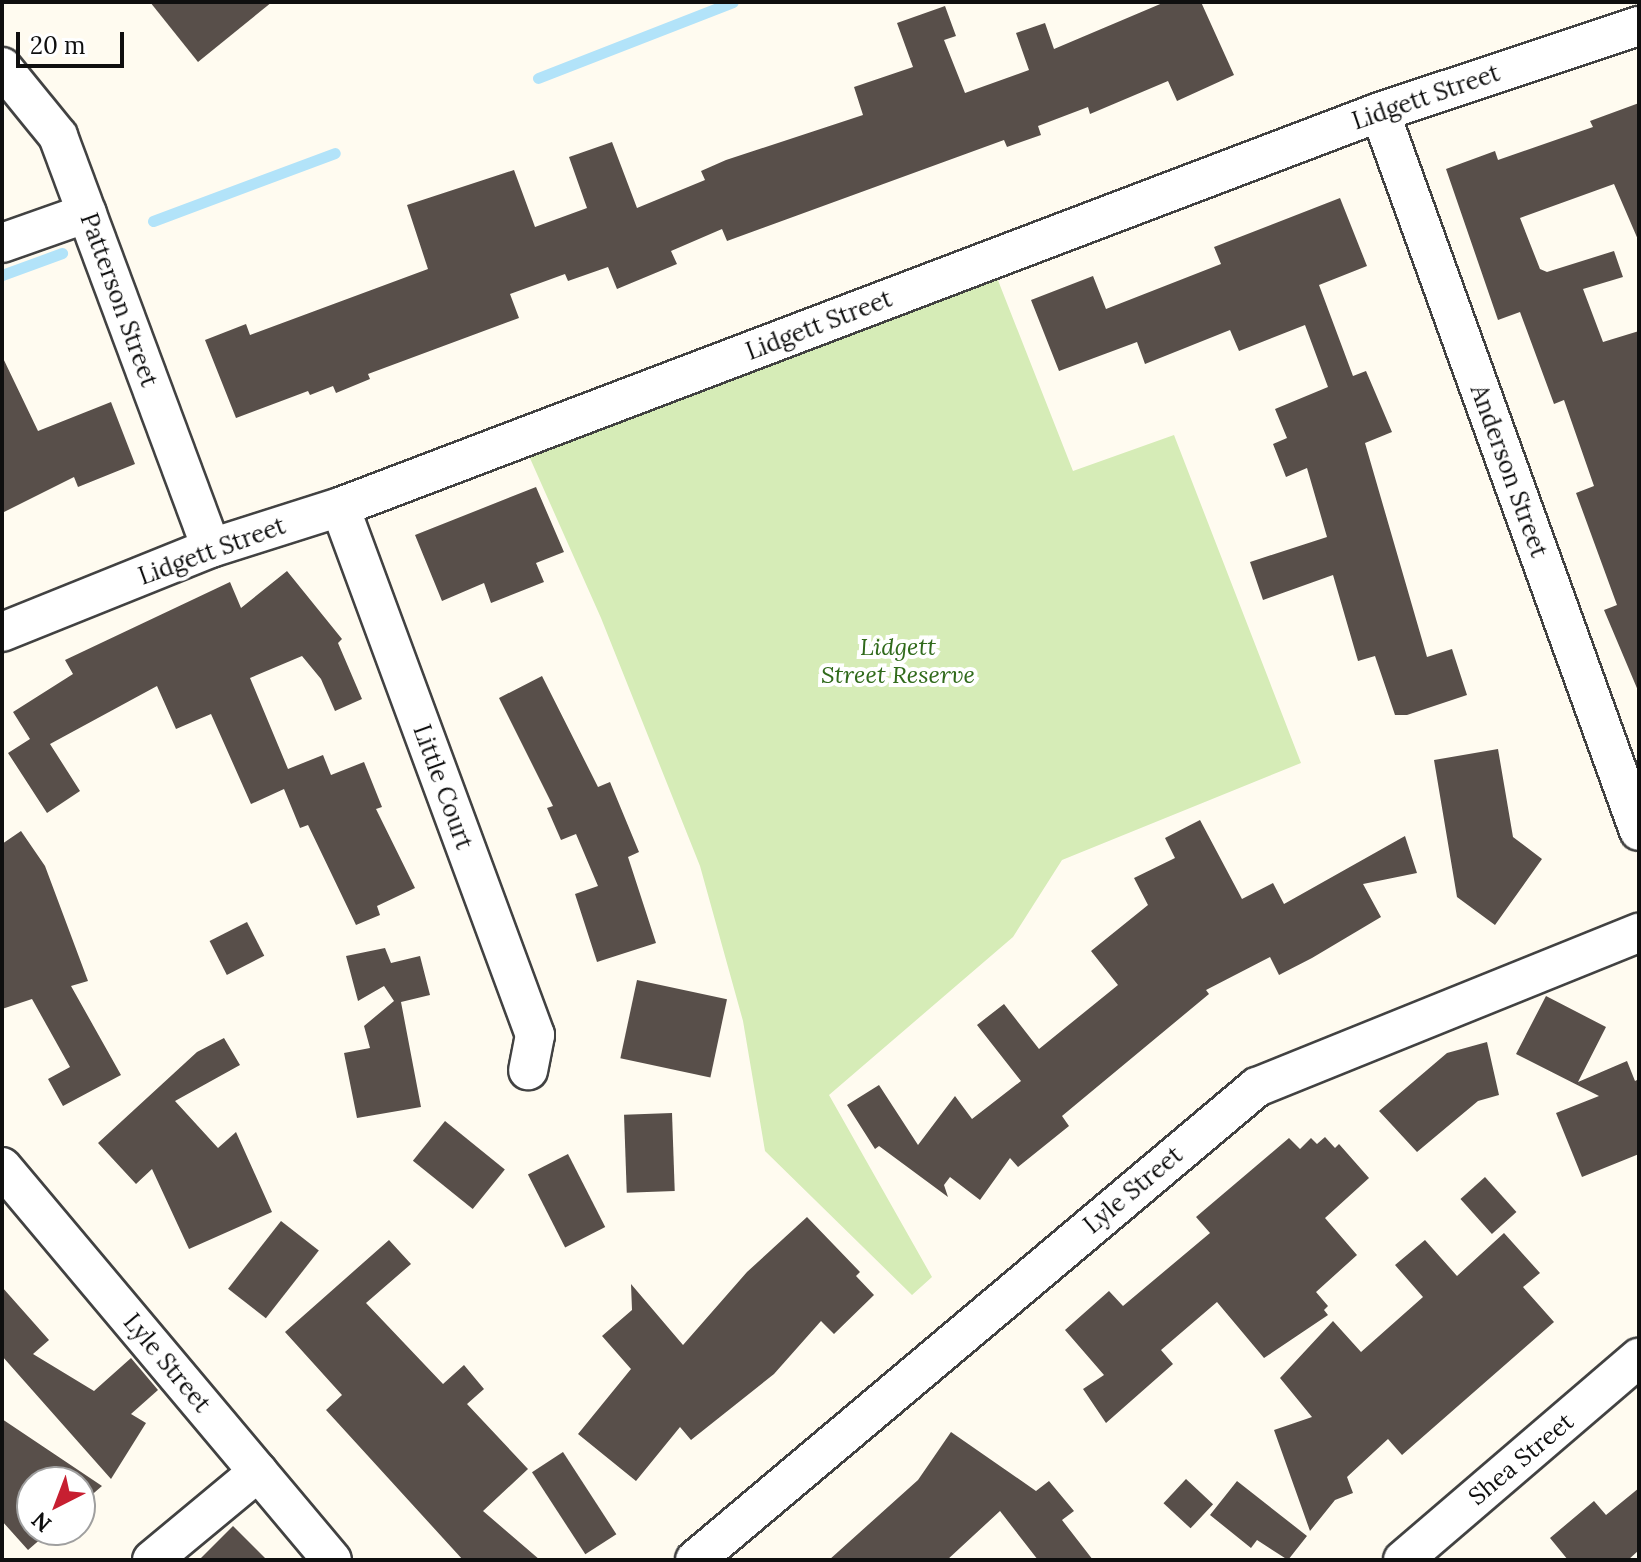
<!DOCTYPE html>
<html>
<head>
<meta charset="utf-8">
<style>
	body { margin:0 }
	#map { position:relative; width:1641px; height:1562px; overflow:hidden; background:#fffbf0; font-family:Lora,serif }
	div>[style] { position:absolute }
	.green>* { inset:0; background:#d6ecb7 }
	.stream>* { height:11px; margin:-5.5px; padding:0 5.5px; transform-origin:5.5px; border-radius:5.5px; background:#b2e3f9 }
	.building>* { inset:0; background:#584f4a; transform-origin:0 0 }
	.roads { filter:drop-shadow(2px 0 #424242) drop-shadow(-2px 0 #424242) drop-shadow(0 2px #424242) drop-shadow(0 -2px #424242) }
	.minor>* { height:38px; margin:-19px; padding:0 19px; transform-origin:19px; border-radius:19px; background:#fff }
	span { translate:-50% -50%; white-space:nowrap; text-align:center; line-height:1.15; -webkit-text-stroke:8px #fff; paint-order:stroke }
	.street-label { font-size:24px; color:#0f0f0f }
	.park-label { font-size:24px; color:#306a1b; font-style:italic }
	.frame { position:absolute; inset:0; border:4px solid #0f0f0f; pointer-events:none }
	.north { position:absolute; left:16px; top:1466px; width:80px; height:80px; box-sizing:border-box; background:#fff; border:2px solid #9f9f9f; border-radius:50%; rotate:222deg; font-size:22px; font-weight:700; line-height:32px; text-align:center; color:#0f0f0f }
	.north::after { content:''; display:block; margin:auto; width:28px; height:36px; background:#c71f31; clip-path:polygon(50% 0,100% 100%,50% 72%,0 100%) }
	.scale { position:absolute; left:16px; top:32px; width:108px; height:36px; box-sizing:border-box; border:4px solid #0f0f0f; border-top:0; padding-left:10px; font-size:24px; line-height:28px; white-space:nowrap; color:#0f0f0f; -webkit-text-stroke:6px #fff; paint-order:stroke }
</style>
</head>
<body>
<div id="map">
	<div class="green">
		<i style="clip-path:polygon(990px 260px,1073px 471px,1174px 435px,1301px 763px,1062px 860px,1013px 937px,829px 1095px,932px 1277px,912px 1295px,765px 1151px,743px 1021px,700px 866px,601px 618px,521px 438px)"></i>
	</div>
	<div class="stream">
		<i style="left:538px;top:78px;width:209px;rotate:-21.3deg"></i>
		<i style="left:153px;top:221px;width:194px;rotate:-20.5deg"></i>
		<i style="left:2px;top:275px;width:64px;rotate:-20.1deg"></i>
	</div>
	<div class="building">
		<i style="clip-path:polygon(150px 2px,272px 2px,198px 62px)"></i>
		<i style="clip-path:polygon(1165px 2px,1201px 2px,1234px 75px,1177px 101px,1168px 81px,1090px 114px,1088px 107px,1038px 126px,1041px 135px,1007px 147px,1004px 140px,727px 241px,722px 229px,671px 251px,677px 264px,617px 289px,608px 267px,568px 281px,565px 274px,510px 294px,519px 318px,368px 374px,370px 379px,336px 393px,333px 386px,310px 395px,308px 391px,236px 418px,205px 340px,246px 324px,250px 335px,428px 269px,407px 205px,514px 170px,535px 227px,587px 208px,569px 157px,612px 142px,637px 208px,705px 180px,701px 171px,726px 160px,863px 115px,854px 87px,913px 67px,897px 23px,945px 6px,956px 36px,944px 40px,965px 93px,1029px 70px,1016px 33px,1045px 23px,1054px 49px)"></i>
		<i style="clip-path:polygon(1639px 103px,1639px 242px,1614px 184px,1520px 218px,1540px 269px,1547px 272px,1614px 251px,1623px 277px,1583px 289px,1603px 342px,1639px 331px,1639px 693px,1604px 610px,1617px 605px,1576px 493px,1594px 486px,1564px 400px,1554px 404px,1520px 312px,1498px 320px,1446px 169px,1495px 151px,1498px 160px,1593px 127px,1590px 121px)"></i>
		<i style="clip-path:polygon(1340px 198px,1367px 266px,1319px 285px,1353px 376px,1366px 371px,1392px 432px,1365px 443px,1427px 657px,1452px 649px,1467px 695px,1407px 715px,1395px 715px,1375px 656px,1358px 661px,1333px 575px,1263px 600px,1250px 562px,1327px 537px,1307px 468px,1286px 477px,1273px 444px,1287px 438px,1275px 409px,1328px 387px,1305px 325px,1239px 351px,1230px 330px,1145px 364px,1137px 342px,1059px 371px,1031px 300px,1093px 276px,1106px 309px,1221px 264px,1214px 247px)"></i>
		<i style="clip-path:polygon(2px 356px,38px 431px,111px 402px,135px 464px,78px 487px,74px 477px,2px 513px)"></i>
		<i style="clip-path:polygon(536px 487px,564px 552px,536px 563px,544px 582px,491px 603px,484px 583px,442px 601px,415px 535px)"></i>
		<i style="clip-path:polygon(287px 571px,342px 639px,338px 643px,362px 699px,335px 711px,321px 679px,302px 656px,250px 678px,288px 769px,323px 755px,331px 775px,364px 762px,382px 807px,376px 809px,415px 888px,377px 906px,380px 915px,356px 925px,308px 825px,300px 828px,284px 789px,251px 804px,211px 714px,176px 729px,157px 686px,50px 744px,80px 791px,47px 813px,8px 753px,30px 739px,13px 712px,73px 674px,65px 660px,230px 582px,241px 608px)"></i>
		<i style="clip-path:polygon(542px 676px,598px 787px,610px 782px,639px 852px,628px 857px,656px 943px,597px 962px,575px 894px,598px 886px,576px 834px,561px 840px,547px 808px,553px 806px,499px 698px)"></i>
		<i style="clip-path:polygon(1498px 749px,1513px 837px,1542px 859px,1495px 925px,1457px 897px,1434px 760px)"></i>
		<i style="clip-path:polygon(1200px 820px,1242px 899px,1273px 883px,1284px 904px,1405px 836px,1417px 873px,1363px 884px,1381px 917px,1312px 958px,1279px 975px,1270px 957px,1206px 990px,1209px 994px,1062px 1116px,1069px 1126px,1018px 1167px,1010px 1158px,980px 1200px,950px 1177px,944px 1185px,948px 1197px,879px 1146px,875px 1149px,847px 1105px,879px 1085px,918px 1145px,955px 1096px,972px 1119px,1021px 1081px,977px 1025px,1004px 1004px,1039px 1049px,1118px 985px,1091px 951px,1148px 905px,1134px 878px,1175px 858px,1165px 838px)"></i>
		<i style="clip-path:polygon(21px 831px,45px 866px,88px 981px,71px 986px,121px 1075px,63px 1106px,48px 1079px,70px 1067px,32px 999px,2px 1009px,2px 844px)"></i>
		<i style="left:247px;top:922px;width:38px;height:42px;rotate:63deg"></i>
		<i style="clip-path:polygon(385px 948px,391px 963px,420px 956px,430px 995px,401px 1002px,421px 1107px,357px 1118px,344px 1053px,370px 1048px,364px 1026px,394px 1001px,384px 986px,358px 1001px,346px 956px)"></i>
		<i style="left:637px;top:980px;width:92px;height:80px;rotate:12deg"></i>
		<i style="clip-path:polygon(1546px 996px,1606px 1027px,1578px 1082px,1627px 1061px,1635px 1081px,1639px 1079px,1639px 1154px,1582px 1177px,1556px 1113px,1599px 1096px,1516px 1054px)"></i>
		<i style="clip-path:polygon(224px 1038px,240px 1065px,175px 1101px,218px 1148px,236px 1132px,272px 1212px,189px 1249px,152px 1169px,136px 1184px,98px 1143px,197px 1052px)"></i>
		<i style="clip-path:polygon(1487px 1042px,1499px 1095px,1478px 1101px,1417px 1152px,1379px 1111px,1447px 1053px)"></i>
		<i style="left:672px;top:1113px;width:78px;height:48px;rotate:88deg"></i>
		<i style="left:445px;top:1121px;width:77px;height:51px;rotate:39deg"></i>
		<i style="clip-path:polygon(1325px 1137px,1335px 1148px,1339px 1144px,1369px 1178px,1325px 1218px,1357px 1255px,1316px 1292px,1328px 1306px,1324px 1310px,1328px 1315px,1264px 1358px,1217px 1302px,1161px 1350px,1173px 1364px,1106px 1423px,1083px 1389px,1104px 1375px,1065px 1330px,1109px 1291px,1123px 1306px,1210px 1233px,1196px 1217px,1289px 1138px,1300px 1149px,1311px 1138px,1317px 1144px)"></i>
		<i style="left:568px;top:1154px;width:82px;height:45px;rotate:63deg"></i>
		<i style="left:1485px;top:1177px;width:47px;height:33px;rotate:48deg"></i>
		<i style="clip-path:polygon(807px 1217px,860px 1272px,856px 1276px,874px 1295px,834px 1334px,821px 1321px,774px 1374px,691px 1440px,680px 1427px,636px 1481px,578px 1434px,631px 1369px,602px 1336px,632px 1310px,631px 1284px,683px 1345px,747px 1272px)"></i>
		<i style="left:281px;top:1221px;width:48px;height:86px;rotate:38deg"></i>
		<i style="clip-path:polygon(1504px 1233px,1540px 1273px,1523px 1287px,1554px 1322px,1402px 1455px,1388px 1439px,1347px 1477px,1353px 1493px,1335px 1500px,1310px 1531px,1274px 1430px,1312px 1417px,1280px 1378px,1333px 1321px,1361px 1352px,1423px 1297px,1395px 1265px,1425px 1240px,1457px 1276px)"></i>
		<i style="clip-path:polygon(389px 1240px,411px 1264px,366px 1303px,443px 1384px,464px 1365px,484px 1389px,467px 1404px,528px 1469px,483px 1511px,540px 1560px,463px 1560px,326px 1410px,342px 1395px,285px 1332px)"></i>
		<i style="clip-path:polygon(2px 1287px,49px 1340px,33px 1354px,94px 1391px,131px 1358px,158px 1390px,131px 1414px,146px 1423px,111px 1479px,2px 1356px)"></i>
		<i style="clip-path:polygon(2px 1419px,102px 1486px,80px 1505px,80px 1482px,32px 1482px,32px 1530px,51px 1530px,28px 1550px,2px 1521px)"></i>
		<i style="clip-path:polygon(951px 1432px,1036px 1491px,1049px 1481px,1074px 1511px,1062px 1520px,1093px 1560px,1038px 1560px,1000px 1511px,947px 1560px,829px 1560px,918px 1480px)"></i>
		<i style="left:563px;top:1452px;width:98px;height:37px;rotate:57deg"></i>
		<i style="left:1186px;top:1479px;width:37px;height:33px;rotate:43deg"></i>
		<i style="clip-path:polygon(1237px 1481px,1307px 1536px,1288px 1560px,1257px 1540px,1251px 1548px,1210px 1515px)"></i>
		<i style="clip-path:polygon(1639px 1488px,1639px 1550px,1628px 1560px,1568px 1560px,1550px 1538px,1594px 1501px,1606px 1515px)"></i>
		<i style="clip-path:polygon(233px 1526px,267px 1560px,199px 1560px)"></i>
	</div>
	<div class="roads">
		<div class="minor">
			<i style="left:2px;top:67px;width:89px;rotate:50.9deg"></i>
			<i style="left:58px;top:136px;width:439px;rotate:69.6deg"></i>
			<i style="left:1380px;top:112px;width:764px;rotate:70.19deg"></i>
			<i style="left:2px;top:243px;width:90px;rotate:-19.4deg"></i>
			<i style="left:340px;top:507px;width:563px;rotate:69.73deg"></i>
			<i style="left:535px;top:1035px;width:36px;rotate:101deg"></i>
			<i style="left:2px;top:632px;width:225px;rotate:-21.9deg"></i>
			<i style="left:211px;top:548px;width:135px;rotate:-17.6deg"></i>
			<i style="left:340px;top:507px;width:1112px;rotate:-20.8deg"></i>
			<i style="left:1380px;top:112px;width:273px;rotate:-18.4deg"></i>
			<i style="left:2px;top:1167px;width:513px;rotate:49.98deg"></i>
			<i style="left:152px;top:1560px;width:138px;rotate:-39.7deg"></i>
			<i style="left:695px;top:1560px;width:735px;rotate:-40.09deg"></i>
			<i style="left:1257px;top:1087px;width:412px;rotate:-22deg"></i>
			<i style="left:1403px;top:1560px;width:311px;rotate:-40.6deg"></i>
		</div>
	</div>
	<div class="street-label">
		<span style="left:1426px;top:97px;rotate:-19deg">Lidgett Street</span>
		<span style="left:119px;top:300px;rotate:70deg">Patterson Street</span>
		<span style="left:819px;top:325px;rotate:-21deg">Lidgett Street</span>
		<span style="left:1509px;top:471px;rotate:70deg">Anderson Street</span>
		<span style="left:212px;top:551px;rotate:-20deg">Lidgett Street</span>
		<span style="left:443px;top:787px;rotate:70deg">Little Court</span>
		<span style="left:1133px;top:1190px;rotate:-40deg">Lyle Street</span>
		<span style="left:167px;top:1363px;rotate:50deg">Lyle Street</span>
		<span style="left:1521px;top:1459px;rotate:-40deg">Shea Street</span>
	</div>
	<div class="park-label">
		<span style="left:898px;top:661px">Lidgett<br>Street Reserve</span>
	</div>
	<div class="frame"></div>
	<div class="north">N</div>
	<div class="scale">20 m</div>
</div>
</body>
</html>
